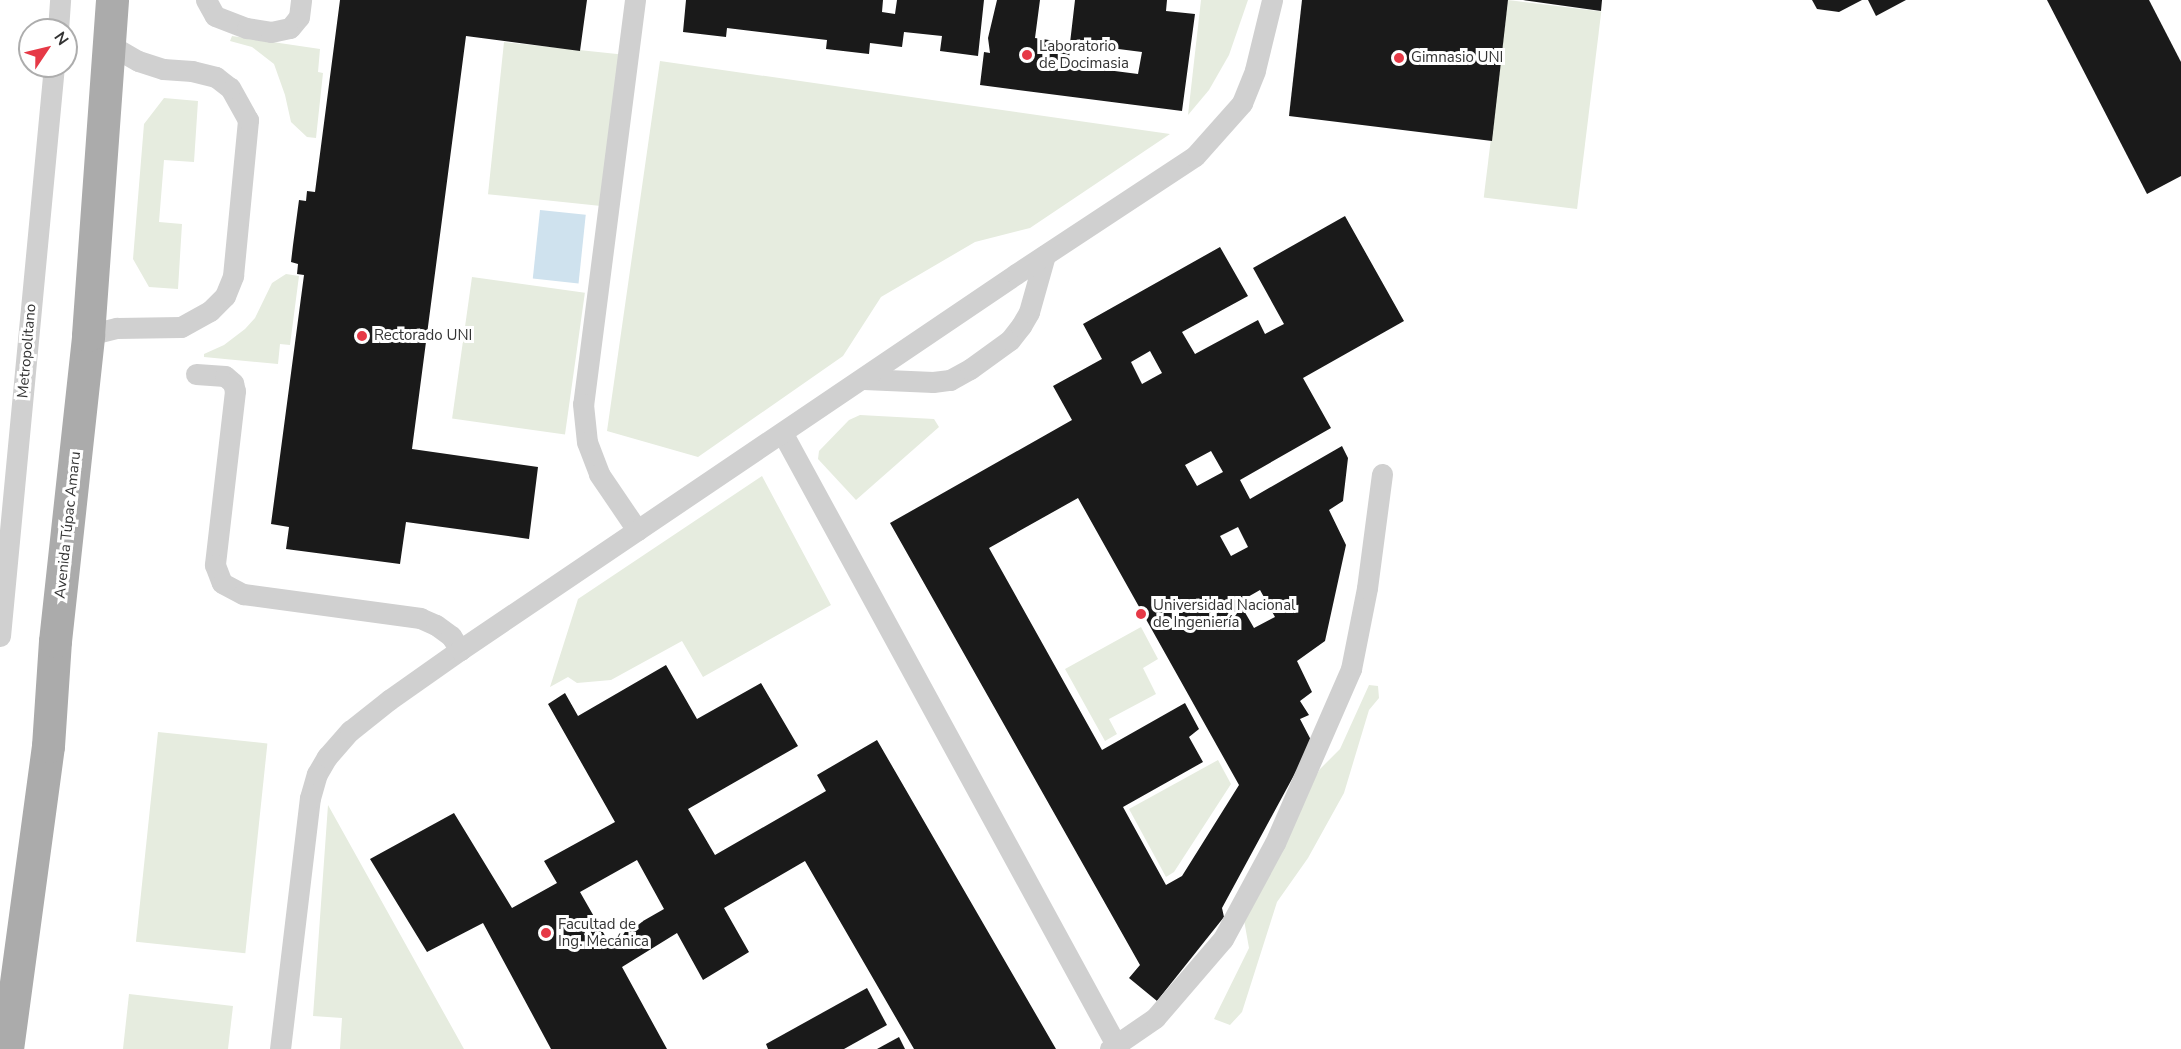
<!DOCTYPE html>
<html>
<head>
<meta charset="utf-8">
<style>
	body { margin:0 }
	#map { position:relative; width:2181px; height:1049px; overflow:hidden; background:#fff; font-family:"Nunito Sans",sans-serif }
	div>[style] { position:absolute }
	.green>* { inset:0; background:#e6ecdf; transform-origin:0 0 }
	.water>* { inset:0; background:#cfe2ee; transform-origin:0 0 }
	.building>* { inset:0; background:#1a1a1a }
	.lane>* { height:21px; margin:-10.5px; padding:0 10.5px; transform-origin:10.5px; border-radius:10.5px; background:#d0d0d0 }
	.primary>* { height:33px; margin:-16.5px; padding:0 16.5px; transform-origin:16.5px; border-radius:16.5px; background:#ababab }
	.dots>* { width:16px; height:16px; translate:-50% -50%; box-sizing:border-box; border:3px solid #fff; border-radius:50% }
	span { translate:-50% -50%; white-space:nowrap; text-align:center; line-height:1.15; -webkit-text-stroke:6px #fff; paint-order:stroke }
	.poi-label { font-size:15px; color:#333 }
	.left { translate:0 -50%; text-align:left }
	.street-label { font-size:15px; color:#333 }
	.north { position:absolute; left:18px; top:18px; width:60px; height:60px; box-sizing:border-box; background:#fff; border:2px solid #adadad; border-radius:50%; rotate:55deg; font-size:16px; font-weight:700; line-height:24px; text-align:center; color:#333 }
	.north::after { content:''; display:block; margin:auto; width:21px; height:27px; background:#e63946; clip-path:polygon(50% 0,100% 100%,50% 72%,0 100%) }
</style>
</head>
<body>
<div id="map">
	<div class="green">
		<i style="clip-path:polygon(1201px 0,1248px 0,1229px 55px,1209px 90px,1188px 115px)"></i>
		<i style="left:1508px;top:0;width:94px;height:199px;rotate:7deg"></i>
		<i style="clip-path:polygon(232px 36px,320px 49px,318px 72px,323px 73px,316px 138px,307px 137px,291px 122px,285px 95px,274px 64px,252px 47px,230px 41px)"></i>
		<i style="left:504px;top:42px;width:116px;height:153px;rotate:6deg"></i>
		<i style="clip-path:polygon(660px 61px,946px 102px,1170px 134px,1030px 228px,975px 242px,881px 297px,843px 356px,698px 457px,607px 431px)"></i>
		<i style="clip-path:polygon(164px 98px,198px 101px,194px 162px,164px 160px,159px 222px,182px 224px,178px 289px,149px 287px,133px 259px,144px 124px)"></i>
		<i style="clip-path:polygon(286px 274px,299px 276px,290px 345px,280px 344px,278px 364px,204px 357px,204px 354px,224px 345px,245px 329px,255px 318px,272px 283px)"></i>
		<i style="left:472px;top:277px;width:114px;height:143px;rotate:8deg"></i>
		<i style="clip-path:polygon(860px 415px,934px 419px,939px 427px,856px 500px,818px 459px,819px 451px,849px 420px)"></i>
		<i style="clip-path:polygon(762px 476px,831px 605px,703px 677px,682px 641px,611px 680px,577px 683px,568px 677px,550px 687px,578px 599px)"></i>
		<i style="clip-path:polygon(1141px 627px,1158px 659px,1143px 668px,1156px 694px,1109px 719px,1117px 734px,1105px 741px,1065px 669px)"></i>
		<i style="clip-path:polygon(1369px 685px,1378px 686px,1379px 698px,1369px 710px,1344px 793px,1308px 858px,1277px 902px,1242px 1012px,1230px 1025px,1214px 1019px,1249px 948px,1244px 920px,1306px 792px,1320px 769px,1340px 749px)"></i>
		<i style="left:158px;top:732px;width:110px;height:211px;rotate:6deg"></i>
		<i style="clip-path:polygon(1218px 760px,1231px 784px,1174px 872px,1166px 877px,1129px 809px)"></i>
		<i style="clip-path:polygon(328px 805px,464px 1049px,340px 1049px,342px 1018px,313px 1016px)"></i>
		<i style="clip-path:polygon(129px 994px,233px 1006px,228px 1049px,123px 1049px)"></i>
	</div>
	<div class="water">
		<i style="left:540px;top:210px;width:46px;height:69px;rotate:6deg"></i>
	</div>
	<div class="building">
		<i style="clip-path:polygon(340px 0,587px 0,580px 51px,466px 36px,412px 449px,538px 467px,529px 539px,406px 522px,400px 564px,286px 549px,289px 527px,271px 524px,304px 275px,297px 274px,298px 264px,291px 262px,293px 245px,299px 200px,306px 201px,307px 191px,315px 192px)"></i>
		<i style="clip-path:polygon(686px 0,883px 0,882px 12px,895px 14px,897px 0,984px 0,978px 56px,940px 51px,942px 36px,904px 32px,902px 47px,870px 43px,869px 54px,826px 49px,827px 40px,727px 28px,726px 37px,683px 32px)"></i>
		<i style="clip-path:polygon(evenodd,997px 0,1040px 0,1035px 38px,1070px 43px,1075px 0,1167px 0,1166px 11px,1195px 14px,1182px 111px,980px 85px,984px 52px,990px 53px,988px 38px,997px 0,1071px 43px,1142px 52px,1138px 74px,1068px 65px,1071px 43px)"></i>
		<i style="clip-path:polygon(1302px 0,1508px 0,1492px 141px,1289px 116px)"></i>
		<i style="clip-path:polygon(1523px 0,1602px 0,1601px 11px)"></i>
		<i style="clip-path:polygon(1812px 0,1862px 0,1839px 12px,1817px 9px)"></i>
		<i style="clip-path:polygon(1868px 0,1906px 0,1876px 16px)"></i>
		<i style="clip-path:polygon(2047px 0,2149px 0,2181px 62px,2181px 176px,2147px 194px)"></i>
		<i style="clip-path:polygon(evenodd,1345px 216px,1404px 321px,1303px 378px,1331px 428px,1240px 480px,1250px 499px,1342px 446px,1348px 458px,1343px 501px,1329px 510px,1346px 545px,1325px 641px,1297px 661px,1312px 692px,1300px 701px,1309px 715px,1300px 719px,1312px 742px,1222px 908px,1224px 917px,1157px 1001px,1129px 978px,1140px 965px,890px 523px,1072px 420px,1053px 386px,1102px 359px,1083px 324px,1220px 247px,1248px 296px,1182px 332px,1195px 354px,1258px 320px,1265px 334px,1284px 324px,1253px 268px,1345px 216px,1150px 351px,1162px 373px,1142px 384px,1131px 362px,1150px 351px,1345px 216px,1211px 451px,1223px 472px,1197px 486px,1185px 465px,1211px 451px,1345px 216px,1078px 498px,1239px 785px,1182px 876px,1166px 885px,1123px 807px,1203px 762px,1189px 737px,1199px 729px,1185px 703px,1102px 750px,989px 548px,1078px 498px,1345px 216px,1238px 527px,1248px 547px,1231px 556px,1220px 536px,1238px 527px,1345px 216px,1260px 590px,1275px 617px,1254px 628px,1239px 602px,1260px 590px)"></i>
		<i style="clip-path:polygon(evenodd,666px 665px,697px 719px,761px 683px,798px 746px,688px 809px,715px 855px,826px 791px,817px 775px,877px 740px,1056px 1049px,914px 1049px,805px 861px,724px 908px,749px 952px,703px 980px,677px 933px,622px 967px,667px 1049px,551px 1049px,483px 923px,427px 952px,370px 859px,454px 813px,512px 908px,557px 883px,544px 861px,615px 822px,548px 704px,565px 693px,578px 716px,666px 665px,637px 860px,664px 909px,608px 941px,580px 892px,637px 860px)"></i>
		<i style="clip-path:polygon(867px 988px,887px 1025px,844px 1049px,768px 1049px,766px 1044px)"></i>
		<i style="clip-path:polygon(899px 1037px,905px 1049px,877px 1049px)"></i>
	</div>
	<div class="lane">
		<i style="left:206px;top:0;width:18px;rotate:61deg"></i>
		<i style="left:215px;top:16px;width:34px;rotate:21deg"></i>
		<i style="left:247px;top:28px;width:24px;rotate:9deg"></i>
		<i style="left:271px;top:32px;width:19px;rotate:-12deg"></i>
		<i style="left:290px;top:28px;width:14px;rotate:-51deg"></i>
		<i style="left:299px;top:17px;width:17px;rotate:-83deg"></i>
		<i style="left:635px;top:0;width:407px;rotate:97.3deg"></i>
		<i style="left:583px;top:404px;width:38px;rotate:84deg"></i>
		<i style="left:587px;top:442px;width:34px;rotate:69deg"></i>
		<i style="left:599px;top:474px;width:68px;rotate:55.8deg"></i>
		<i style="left:58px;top:30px;width:30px;rotate:-86deg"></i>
		<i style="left:88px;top:335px;width:30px;rotate:-14deg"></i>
		<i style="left:117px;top:328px;width:64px;rotate:-0.9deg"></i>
		<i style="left:181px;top:327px;width:33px;rotate:-29deg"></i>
		<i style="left:210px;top:311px;width:21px;rotate:-45deg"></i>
		<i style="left:225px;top:296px;width:22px;rotate:-68deg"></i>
		<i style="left:233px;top:276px;width:157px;rotate:-84.5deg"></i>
		<i style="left:248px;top:120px;width:37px;rotate:-119deg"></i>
		<i style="left:230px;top:88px;width:18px;rotate:-142deg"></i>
		<i style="left:216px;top:77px;width:25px;rotate:-166deg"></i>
		<i style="left:192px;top:71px;width:29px;rotate:-176deg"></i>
		<i style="left:163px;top:69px;width:26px;rotate:-162deg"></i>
		<i style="left:138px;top:61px;width:34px;rotate:-150deg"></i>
		<i style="left:196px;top:374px;width:29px;rotate:4deg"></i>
		<i style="left:225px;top:376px;width:11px;rotate:41deg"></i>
		<i style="left:233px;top:383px;width:8px;rotate:76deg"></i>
		<i style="left:235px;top:391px;width:175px;rotate:96.6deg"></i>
		<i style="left:215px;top:565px;width:19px;rotate:69deg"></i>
		<i style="left:222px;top:583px;width:24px;rotate:28deg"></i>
		<i style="left:243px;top:594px;width:179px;rotate:7.7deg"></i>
		<i style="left:420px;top:618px;width:17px;rotate:24deg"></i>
		<i style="left:436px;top:625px;width:19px;rotate:36deg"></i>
		<i style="left:451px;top:636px;width:17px;rotate:57deg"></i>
		<i style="left:864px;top:379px;width:69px;rotate:2.5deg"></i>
		<i style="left:933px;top:382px;width:17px;rotate:-7deg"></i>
		<i style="left:950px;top:380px;width:23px;rotate:-29deg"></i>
		<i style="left:970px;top:369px;width:49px;rotate:-35.9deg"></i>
		<i style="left:1010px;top:340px;width:18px;rotate:-52deg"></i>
		<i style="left:1021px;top:326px;width:16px;rotate:-60deg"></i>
		<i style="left:1029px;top:312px;width:59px;rotate:-74.3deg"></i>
		<i style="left:783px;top:434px;width:694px;rotate:61.4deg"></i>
		<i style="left:0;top:636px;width:573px;rotate:-84.59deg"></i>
		<i style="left:280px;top:1049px;width:253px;rotate:-83.2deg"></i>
		<i style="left:310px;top:798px;width:25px;rotate:-74deg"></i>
		<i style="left:317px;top:774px;width:20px;rotate:-60deg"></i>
		<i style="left:327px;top:757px;width:35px;rotate:-49deg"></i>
		<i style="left:350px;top:731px;width:50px;rotate:-38.5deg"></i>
		<i style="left:389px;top:700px;width:87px;rotate:-35.2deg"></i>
		<i style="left:460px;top:650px;width:671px;rotate:-34.07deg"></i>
		<i style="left:1016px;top:274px;width:214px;rotate:-33.4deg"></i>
		<i style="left:1195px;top:156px;width:71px;rotate:-48.4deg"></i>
		<i style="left:1242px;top:103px;width:35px;rotate:-68deg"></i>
		<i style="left:1255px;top:70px;width:72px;rotate:-76.3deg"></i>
		<i style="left:1110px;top:1049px;width:55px;rotate:-34.6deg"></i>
		<i style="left:1155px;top:1018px;width:104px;rotate:-49.3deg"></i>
		<i style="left:1223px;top:939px;width:109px;rotate:-61.6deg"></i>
		<i style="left:1275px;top:843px;width:190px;rotate:-66.4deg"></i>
		<i style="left:1351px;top:669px;width:83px;rotate:-78.8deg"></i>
		<i style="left:1367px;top:588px;width:115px;rotate:-82.5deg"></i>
	</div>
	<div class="primary">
		<i style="left:7px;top:1049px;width:306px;rotate:-82.3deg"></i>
		<i style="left:48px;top:746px;width:105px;rotate:-86.2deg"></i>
		<i style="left:55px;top:641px;width:308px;rotate:-83.8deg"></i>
		<i style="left:88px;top:335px;width:336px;rotate:-85.9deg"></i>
	</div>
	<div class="dots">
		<i style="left:1027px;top:55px;background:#e63946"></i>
		<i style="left:1399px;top:58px;background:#e63946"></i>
		<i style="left:362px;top:336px;background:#e63946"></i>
		<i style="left:1141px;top:614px;background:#e63946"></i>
		<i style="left:546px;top:933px;background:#e63946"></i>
	</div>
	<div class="poi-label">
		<span class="left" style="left:1039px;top:55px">Laboratorio<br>de Docimasia</span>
		<span class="left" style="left:1411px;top:58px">Gimnasio UNI</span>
		<span class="left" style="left:374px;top:336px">Rectorado UNI</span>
		<span class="left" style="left:1153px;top:614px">Universidad Nacional<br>de Ingeniería</span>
		<span class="left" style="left:558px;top:933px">Facultad de<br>Ing. Mecánica</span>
	</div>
	<div class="street-label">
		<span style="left:27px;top:351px;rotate:-85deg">Metropolitano</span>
		<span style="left:68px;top:525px;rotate:-84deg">Avenida Túpac Amaru</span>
	</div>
	<div class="north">N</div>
</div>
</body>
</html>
